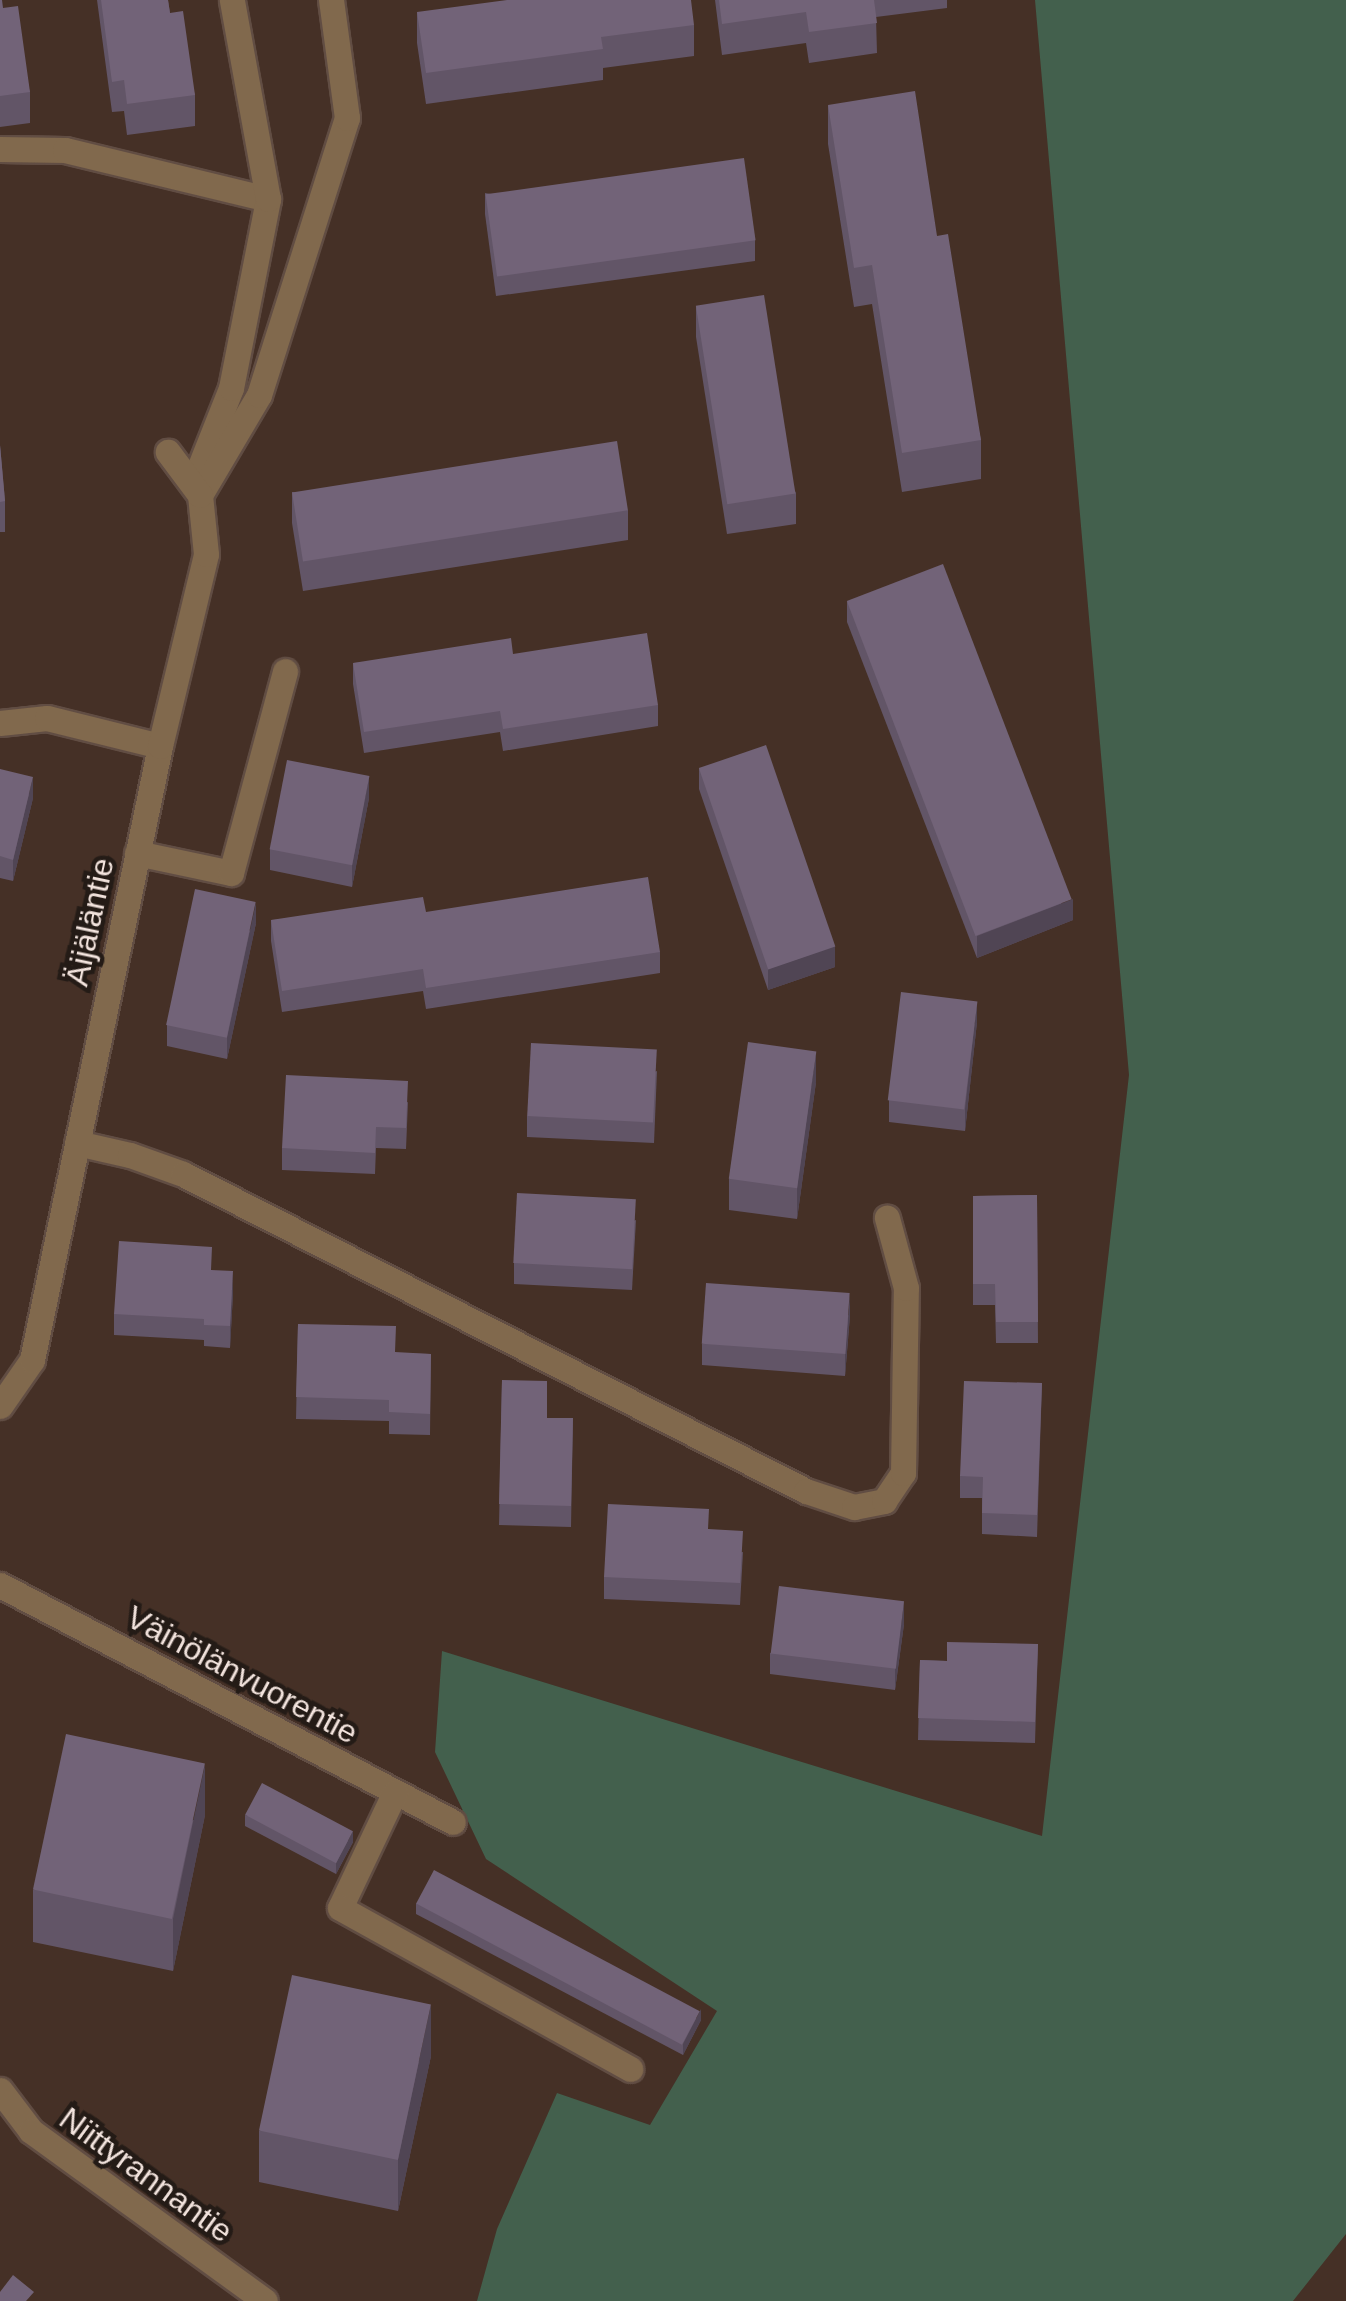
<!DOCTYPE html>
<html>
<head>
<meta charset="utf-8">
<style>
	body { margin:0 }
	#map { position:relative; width:1346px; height:2301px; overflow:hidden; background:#453026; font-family:Helvetica,sans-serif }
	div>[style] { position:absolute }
	.green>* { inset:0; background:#43604d }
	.roads { filter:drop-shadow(2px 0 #614d43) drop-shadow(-2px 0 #614d43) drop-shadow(0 2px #614d43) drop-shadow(0 -2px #614d43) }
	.minor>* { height:25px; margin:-12.5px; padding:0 12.5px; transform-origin:12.5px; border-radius:12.5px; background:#81694d }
	.wall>* { inset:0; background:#625567 }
	.shaded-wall>* { inset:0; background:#504554 }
	.building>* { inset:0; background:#726378; transform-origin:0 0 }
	span { translate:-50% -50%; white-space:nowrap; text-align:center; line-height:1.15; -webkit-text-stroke:9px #241b16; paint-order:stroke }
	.street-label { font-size:32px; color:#f2e3dd }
</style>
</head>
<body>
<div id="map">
	<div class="green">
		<i style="clip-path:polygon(1035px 0,1346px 0,1346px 2234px,1293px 2301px,477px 2301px,497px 2229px,557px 2093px,650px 2125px,717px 2011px,486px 1859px,435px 1752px,442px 1651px,1042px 1836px,1129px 1075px)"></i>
	</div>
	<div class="roads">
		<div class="minor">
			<i style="left:0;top:149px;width:65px;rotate:0.9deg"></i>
			<i style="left:65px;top:150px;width:209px;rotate:13.6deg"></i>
			<i style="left:194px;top:481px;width:100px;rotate:-68.3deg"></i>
			<i style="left:231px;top:388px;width:193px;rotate:-78.9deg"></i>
			<i style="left:268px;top:199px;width:202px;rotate:-100.3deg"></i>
			<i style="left:200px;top:495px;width:116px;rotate:-59.5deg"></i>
			<i style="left:259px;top:395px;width:291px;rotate:-72.4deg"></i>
			<i style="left:347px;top:118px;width:119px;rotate:-97.7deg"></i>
			<i style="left:0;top:723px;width:47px;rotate:-6.1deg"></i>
			<i style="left:47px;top:718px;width:116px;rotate:13.9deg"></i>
			<i style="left:137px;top:853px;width:96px;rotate:12deg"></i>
			<i style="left:231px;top:873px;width:209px;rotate:-75deg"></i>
			<i style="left:77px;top:1143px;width:54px;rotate:12.8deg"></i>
			<i style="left:130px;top:1155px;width:56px;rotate:19.7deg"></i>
			<i style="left:183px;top:1174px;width:699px;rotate:26.97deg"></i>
			<i style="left:806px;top:1491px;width:51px;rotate:18.4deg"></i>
			<i style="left:854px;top:1507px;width:31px;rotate:-11deg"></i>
			<i style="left:884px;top:1501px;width:34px;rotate:-56deg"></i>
			<i style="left:903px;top:1473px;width:185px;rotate:-89.1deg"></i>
			<i style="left:906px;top:1288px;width:73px;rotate:-105.2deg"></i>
			<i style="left:0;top:1406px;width:56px;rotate:-55.2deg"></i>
			<i style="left:32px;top:1360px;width:627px;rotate:-78.22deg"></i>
			<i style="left:160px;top:746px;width:197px;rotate:-76.5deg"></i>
			<i style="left:206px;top:554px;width:59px;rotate:-95.8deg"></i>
			<i style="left:200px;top:495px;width:54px;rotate:-126.7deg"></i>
			<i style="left:0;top:1585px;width:511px;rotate:27.62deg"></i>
			<i style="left:395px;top:1792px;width:128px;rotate:115.4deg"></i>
			<i style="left:340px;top:1908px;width:332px;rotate:29deg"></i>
			<i style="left:0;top:2090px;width:51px;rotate:52.9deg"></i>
			<i style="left:31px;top:2131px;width:289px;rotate:36deg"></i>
		</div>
	</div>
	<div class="wall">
		<i style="clip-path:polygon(0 0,30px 92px,30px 123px,0 127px)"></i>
		<i style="clip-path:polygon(97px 0,168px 0,170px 13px,195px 95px,195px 126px,127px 135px,124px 111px,112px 112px)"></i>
		<i style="clip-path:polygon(715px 0,947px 0,947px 8px,876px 17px,877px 53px,809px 63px,806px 43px,722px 55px)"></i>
		<i style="clip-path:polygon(417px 12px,694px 25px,694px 56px,603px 68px,603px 80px,426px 104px,417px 43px)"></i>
		<i style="clip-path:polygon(828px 105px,937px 236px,981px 440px,981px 479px,902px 492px,872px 304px,854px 307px,828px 144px)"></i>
		<i style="clip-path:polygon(485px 193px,755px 240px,755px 261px,496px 296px,485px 214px)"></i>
		<i style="clip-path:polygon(696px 306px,796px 493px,796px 524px,727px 534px,696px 337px)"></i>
		<i style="clip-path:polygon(0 445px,5px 501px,5px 532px,0 532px)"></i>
		<i style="clip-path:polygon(292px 492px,628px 510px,628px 540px,303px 591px,292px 523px)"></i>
		<i style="clip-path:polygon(847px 601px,1073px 920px,977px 958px,847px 622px)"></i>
		<i style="clip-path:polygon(513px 654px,658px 705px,658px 726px,503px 751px,500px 732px,364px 753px,353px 684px,353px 663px)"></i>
		<i style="clip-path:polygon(699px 768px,835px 967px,768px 990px,699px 789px)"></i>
		<i style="clip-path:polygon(0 769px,33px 798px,13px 881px,0 878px)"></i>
		<i style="clip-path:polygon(369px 798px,352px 887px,270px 870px,270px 849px)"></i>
		<i style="clip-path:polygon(426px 912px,660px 952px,660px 973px,426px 1009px,423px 991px,282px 1012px,271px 941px,271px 920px)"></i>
		<i style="clip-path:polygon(256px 923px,227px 1059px,167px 1046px,167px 1025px)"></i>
		<i style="clip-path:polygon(977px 1022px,965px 1131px,889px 1122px,889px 1100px)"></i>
		<i style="clip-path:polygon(657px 1071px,654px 1143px,527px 1137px,527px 1116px)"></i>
		<i style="clip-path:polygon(816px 1082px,797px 1219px,729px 1210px,729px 1179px)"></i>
		<i style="clip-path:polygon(408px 1102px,406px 1149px,376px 1148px,375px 1174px,282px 1170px,282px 1148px)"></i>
		<i style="clip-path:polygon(1037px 1195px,1038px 1343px,996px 1343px,995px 1305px,973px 1305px,973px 1196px)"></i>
		<i style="clip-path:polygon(636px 1220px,632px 1290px,514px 1284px,514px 1263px)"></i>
		<i style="clip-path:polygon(212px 1270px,233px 1293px,230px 1348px,204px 1346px,204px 1340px,114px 1335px,114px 1314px)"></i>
		<i style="clip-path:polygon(850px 1315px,845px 1376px,702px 1365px,702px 1344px)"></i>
		<i style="clip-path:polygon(298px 1324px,395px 1353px,431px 1354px,430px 1435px,389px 1434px,389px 1421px,296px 1419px)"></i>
		<i style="clip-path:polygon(502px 1380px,547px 1418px,573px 1418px,571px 1527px,499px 1525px)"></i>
		<i style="clip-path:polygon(1042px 1383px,1037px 1537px,982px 1534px,982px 1498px,960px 1498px,960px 1476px)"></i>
		<i style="clip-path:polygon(743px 1552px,740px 1605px,604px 1599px,604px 1577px)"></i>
		<i style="clip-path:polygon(904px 1624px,895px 1690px,770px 1674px,770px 1653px)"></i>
		<i style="clip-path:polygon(1038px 1644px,1035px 1743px,918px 1740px,920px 1660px,947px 1661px)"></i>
		<i style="clip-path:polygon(205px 1815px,173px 1971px,33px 1942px,33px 1890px)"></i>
		<i style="clip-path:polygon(245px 1815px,353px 1842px,336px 1874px,245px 1826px)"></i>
		<i style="clip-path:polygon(416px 1903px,701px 2020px,683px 2055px,416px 1914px)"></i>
		<i style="clip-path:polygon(431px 2056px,398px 2211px,259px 2182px,259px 2131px)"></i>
	</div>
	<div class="shaded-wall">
		<i style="clip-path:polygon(369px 776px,369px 798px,352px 887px,352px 866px)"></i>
		<i style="clip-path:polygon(33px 777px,33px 798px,13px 881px,13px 860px)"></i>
		<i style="clip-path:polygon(1073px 899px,1073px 920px,977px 958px,977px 936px)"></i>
		<i style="clip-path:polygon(256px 902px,256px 923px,227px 1059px,227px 1038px)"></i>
		<i style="clip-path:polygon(835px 946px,835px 967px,768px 990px,768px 969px)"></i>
		<i style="clip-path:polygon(977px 1001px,977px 1022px,965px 1131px,965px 1109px)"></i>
		<i style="clip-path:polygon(816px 1052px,816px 1082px,797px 1219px,797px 1188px)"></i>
		<i style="clip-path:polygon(233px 1271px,233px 1293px,230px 1348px,230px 1326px)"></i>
		<i style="clip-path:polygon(850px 1294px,850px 1315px,845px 1376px,845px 1355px)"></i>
		<i style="clip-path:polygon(904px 1602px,904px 1624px,895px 1690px,895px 1669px)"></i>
		<i style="clip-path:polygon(205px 1764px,205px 1815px,173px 1971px,173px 1919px)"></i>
		<i style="clip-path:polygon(353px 1831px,353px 1842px,336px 1874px,336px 1863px)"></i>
		<i style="clip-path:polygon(431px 2004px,431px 2056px,398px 2211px,398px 2160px)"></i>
		<i style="clip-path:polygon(701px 2009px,701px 2020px,683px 2055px,683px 2044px)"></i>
	</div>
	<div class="building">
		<i style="clip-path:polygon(0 0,2px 0,3px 8px,18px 6px,30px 92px,0 96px)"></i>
		<i style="clip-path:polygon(101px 0,168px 0,170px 13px,183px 11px,195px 95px,127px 104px,124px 80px,112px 82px)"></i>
		<i style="clip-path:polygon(507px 0,691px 0,694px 25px,601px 37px,603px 49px,426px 73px,417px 12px)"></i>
		<i style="clip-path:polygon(719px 0,874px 0,877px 23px,809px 32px,806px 12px,722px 24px)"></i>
		<i style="clip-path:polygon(915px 91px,937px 236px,948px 234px,981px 440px,902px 453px,872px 265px,854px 268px,828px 105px)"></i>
		<i style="left:744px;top:158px;width:83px;height:261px;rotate:82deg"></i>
		<i style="left:764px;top:295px;width:201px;height:69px;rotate:81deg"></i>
		<i style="left:617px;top:441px;width:70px;height:329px;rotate:81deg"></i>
		<i style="clip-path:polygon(0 445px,5px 501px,0 502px)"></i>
		<i style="left:943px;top:564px;width:359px;height:103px;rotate:69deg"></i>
		<i style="clip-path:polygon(647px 633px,658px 705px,503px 729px,500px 711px,364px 732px,353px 663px,511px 638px,513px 654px)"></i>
		<i style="left:766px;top:745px;width:213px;height:71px;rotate:71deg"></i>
		<i style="left:287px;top:760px;width:84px;height:91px;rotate:11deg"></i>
		<i style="clip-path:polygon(0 769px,33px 777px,13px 860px,0 856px)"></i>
		<i style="clip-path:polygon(648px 877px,660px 952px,426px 988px,423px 969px,282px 991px,271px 920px,423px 897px,426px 912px)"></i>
		<i style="left:195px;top:889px;width:62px;height:139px;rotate:12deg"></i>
		<i style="left:901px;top:992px;width:77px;height:109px;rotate:7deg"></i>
		<i style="left:748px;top:1042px;width:69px;height:138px;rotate:8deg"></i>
		<i style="left:531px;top:1043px;width:126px;height:73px;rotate:3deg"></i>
		<i style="clip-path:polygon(286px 1075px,408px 1081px,406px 1128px,376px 1127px,375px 1153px,282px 1148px)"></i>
		<i style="left:517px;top:1193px;width:119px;height:70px;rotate:3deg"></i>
		<i style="clip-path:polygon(1037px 1195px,1038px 1322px,996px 1322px,995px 1284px,973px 1284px,973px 1196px)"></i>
		<i style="clip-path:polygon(119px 1241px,212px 1247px,211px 1270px,233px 1271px,230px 1326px,204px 1325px,204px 1319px,114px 1314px)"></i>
		<i style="left:706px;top:1283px;width:144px;height:61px;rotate:4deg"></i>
		<i style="clip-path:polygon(298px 1324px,396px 1326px,395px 1352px,431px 1354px,430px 1414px,389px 1412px,389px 1400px,296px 1397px)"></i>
		<i style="clip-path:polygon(502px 1380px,547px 1381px,547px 1418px,573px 1418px,571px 1506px,499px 1504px)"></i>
		<i style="clip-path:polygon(964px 1381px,1042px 1383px,1037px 1515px,982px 1513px,983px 1477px,960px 1476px)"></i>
		<i style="clip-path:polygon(608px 1504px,709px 1509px,708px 1529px,743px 1531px,740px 1583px,604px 1577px)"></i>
		<i style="left:779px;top:1586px;width:126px;height:68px;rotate:7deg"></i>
		<i style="clip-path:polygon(947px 1642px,1038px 1644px,1035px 1722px,918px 1718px,920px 1660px,947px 1661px)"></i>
		<i style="left:66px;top:1734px;width:142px;height:159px;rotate:12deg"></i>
		<i style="left:262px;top:1783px;width:103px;height:36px;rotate:28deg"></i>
		<i style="left:434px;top:1870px;width:301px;height:38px;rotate:28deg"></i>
		<i style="left:292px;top:1975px;width:142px;height:159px;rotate:12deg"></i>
		<i style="clip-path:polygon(13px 2275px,34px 2292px,26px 2301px,0 2301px,0 2292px)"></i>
	</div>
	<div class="street-label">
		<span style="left:90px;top:922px;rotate:-78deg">Äijäläntie</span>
		<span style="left:242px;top:1675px;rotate:28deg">Väinölänvuorentie</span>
		<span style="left:146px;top:2175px;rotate:36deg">Niittyrannantie</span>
	</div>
</div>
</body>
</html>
